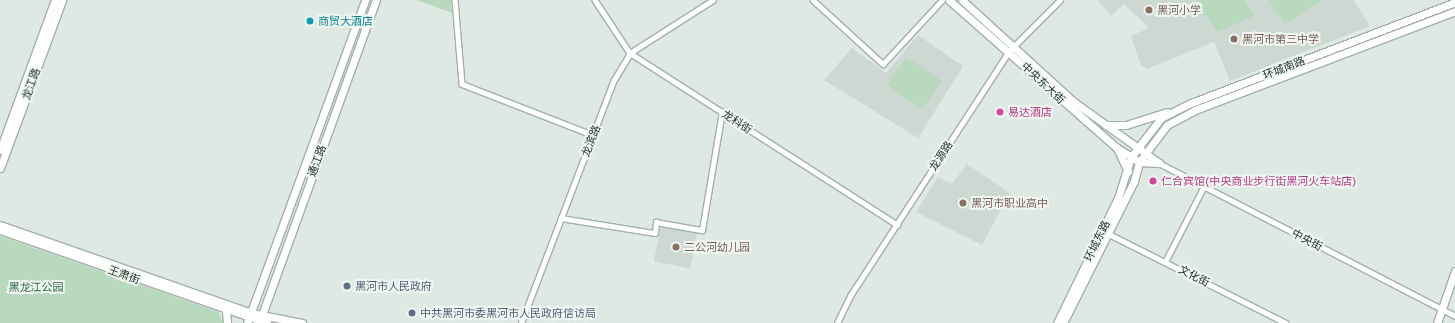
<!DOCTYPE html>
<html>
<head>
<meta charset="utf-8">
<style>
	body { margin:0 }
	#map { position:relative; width:1455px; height:323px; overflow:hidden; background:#dfe9e3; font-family:"Golos Text","Noto Sans SC",sans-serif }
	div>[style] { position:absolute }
	.built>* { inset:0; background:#cdd8d2; transform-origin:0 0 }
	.green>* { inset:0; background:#b9d9bf; transform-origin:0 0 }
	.roads { filter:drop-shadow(1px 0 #a3b0a9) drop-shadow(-1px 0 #a3b0a9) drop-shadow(0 1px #a3b0a9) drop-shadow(0 -1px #a3b0a9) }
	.street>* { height:4.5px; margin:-2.25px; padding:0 2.25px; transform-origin:2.25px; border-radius:2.25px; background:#fff }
	.secondary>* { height:7px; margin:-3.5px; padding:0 3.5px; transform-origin:3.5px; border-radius:3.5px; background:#fff }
	.dots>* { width:11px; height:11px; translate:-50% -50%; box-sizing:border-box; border:2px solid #eff6f2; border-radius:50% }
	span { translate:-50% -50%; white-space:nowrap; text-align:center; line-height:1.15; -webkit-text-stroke:4px #eff6f2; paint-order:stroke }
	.education-label { font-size:11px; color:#785e54 }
	.left { translate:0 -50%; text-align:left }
	.culture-label { font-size:11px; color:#0d838f }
	.street-label { font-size:11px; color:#22372f }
	.hotel-label { font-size:11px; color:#b23c85 }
	.service-label { font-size:11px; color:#4e5e75 }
	.park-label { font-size:11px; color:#2f6a40 }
</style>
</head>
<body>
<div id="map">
	<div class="built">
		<i style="clip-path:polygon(1097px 0,1354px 0,1370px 26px,1230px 81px,1214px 42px,1147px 69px,1141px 66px,1131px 36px,1149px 28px,1124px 4px,1111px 16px)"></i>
		<i style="clip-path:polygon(918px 35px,963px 66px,918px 138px,824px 80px,852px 48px,886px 73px)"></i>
		<i style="clip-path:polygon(967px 164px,1010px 193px,982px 245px,916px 212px,938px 177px,952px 184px)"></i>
		<i style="left:661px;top:225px;width:37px;height:37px;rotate:11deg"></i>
	</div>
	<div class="green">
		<i style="clip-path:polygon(416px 0,451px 0,452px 13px)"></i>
		<i style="clip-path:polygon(1195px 0,1244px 0,1255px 16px,1217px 32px)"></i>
		<i style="clip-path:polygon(1269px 0,1321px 0,1285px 24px)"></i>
		<i style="left:906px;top:57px;width:43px;height:34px;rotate:34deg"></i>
		<i style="clip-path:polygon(0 236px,219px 312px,223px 323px,0 323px)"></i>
	</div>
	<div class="roads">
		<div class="street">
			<i style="left:455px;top:0;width:84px;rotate:85.2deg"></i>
			<i style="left:462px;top:84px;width:141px;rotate:21.3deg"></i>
			<i style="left:595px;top:0;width:64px;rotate:56.6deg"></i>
			<i style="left:630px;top:53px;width:318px;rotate:32.7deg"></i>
			<i style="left:813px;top:0;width:95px;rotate:42.4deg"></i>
			<i style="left:883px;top:64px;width:87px;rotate:-47.3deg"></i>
			<i style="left:1159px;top:163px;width:333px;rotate:27.3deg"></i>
			<i style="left:561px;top:218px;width:95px;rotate:9.1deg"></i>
			<i style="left:655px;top:233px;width:11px;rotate:-85deg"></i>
			<i style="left:656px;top:222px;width:47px;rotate:9.9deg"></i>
			<i style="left:702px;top:230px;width:120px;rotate:-80.4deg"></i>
			<i style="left:1107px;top:233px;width:200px;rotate:26.7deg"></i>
			<i style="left:1165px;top:262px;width:85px;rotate:-62.8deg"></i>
			<i style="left:521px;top:323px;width:260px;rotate:-69.1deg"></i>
			<i style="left:614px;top:80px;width:31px;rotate:-59deg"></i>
			<i style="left:630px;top:53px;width:98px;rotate:-32.6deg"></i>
			<i style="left:837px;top:323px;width:30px;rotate:-64deg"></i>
			<i style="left:850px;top:296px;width:292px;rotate:-57deg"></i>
			<i style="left:1009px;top:51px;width:72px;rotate:-45deg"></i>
		</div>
		<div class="secondary">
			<i style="left:949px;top:0;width:224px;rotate:41.4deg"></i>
			<i style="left:1117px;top:148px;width:26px;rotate:32deg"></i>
			<i style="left:1139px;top:162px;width:20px;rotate:3deg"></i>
			<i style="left:1159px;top:163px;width:105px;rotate:-144.3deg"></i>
			<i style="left:1074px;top:102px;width:151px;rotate:-137.7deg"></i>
			<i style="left:1106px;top:125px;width:20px"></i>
			<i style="left:1126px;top:125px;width:43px;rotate:-17.6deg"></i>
			<i style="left:1117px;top:148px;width:26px;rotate:65deg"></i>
			<i style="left:0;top:150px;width:160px;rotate:-69.9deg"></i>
			<i style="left:0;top:168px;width:179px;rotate:-69.7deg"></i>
			<i style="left:0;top:225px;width:266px;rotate:19.3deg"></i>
			<i style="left:251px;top:313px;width:52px;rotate:11.1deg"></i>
			<i style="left:0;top:230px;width:283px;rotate:19.2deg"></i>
			<i style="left:226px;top:311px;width:12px;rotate:85deg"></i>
			<i style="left:247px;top:323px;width:344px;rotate:-69.9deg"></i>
			<i style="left:259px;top:323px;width:344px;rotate:-70.1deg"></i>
			<i style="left:1057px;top:323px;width:139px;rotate:-64deg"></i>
			<i style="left:1118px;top:198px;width:43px;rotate:-72.4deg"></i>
			<i style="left:1131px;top:157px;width:49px;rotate:-52.4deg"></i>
			<i style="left:1161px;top:118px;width:34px;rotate:-27deg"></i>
			<i style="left:1191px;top:103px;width:283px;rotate:-20.9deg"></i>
			<i style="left:1063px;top:323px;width:159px;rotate:-63.4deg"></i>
			<i style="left:1134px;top:181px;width:20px;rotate:-75deg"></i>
			<i style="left:1139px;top:162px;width:46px;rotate:-52.9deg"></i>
			<i style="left:1167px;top:125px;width:32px;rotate:-28deg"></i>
			<i style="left:1195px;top:110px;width:278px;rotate:-20.8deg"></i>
			<i style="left:1437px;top:323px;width:55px;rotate:-70.9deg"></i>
		</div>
	</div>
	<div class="dots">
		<i style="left:1149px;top:10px;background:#8d6e63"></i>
		<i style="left:310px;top:21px;background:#0f9aa8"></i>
		<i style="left:1234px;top:39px;background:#8d6e63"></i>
		<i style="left:1000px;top:112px;background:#d1479c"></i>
		<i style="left:1153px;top:181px;background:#d1479c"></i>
		<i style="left:963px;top:203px;background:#8d6e63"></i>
		<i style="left:676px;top:247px;background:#8d6e63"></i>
		<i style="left:347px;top:286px;background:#5c6f8a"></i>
		<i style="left:412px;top:313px;background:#5c6f8a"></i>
	</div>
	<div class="education-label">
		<span class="left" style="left:1157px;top:10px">黑河小学</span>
		<span class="left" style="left:1242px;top:39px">黑河市第三中学</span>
		<span class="left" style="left:971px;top:203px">黑河市职业高中</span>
		<span class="left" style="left:684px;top:247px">二公河幼儿园</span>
	</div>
	<div class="culture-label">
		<span class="left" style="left:318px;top:21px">商贸大酒店</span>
	</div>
	<div class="street-label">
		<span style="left:1284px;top:68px;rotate:-21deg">环城南路</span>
		<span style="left:1043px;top:83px;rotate:43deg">中央东大街</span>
		<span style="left:31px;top:84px;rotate:-70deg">龙江路</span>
		<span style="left:737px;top:122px;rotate:33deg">龙科街</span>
		<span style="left:591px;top:141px;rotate:-69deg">龙滨路</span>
		<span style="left:941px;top:156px;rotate:-57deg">龙源路</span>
		<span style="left:317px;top:161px;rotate:-70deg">通江路</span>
		<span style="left:1307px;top:240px;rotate:28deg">中央街</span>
		<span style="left:1097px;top:241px;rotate:-64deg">环城东路</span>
		<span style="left:124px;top:275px;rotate:20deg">王肃街</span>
		<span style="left:1194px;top:276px;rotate:27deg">文化街</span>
	</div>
	<div class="hotel-label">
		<span class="left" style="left:1008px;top:112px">易达酒店</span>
		<span class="left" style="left:1161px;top:181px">仁合宾馆(中央商业步行街黑河火车站店)</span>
	</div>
	<div class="service-label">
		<span class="left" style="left:355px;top:286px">黑河市人民政府</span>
		<span class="left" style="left:420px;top:313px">中共黑河市委黑河市人民政府信访局</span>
	</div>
	<div class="park-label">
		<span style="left:36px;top:287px">黑龙江公园</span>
	</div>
</div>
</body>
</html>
